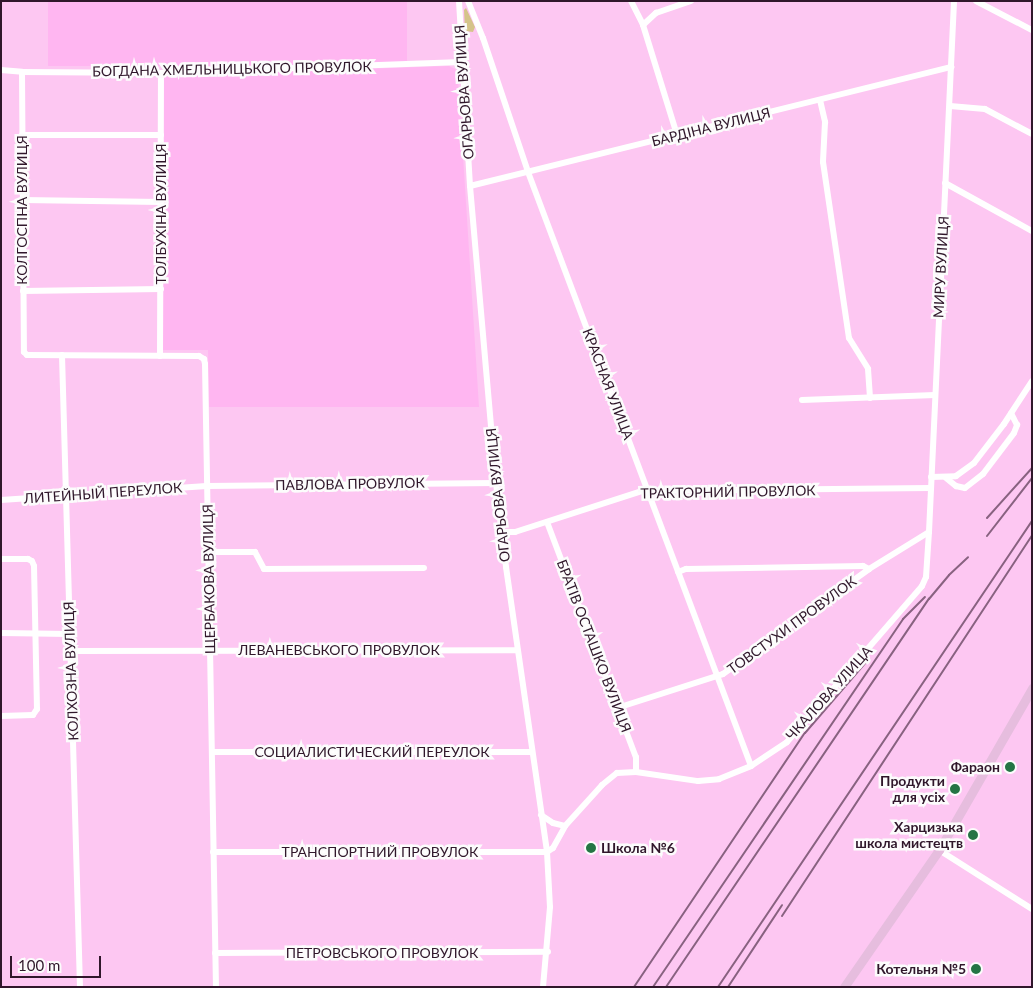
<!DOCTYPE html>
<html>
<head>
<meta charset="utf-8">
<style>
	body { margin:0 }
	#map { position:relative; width:1033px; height:988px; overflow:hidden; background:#fdc7f2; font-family:Lato,sans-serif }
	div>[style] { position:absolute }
	.built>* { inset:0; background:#ffb6f1; transform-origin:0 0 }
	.green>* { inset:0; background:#d5c48a }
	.minor>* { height:6px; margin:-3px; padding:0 3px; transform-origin:3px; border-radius:3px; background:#fff }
	.major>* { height:9px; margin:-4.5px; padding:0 4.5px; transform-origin:4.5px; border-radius:4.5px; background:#e6bdde }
	.rail>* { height:2px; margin:-1px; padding:0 1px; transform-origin:1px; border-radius:1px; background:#886280 }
	.dots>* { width:14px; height:14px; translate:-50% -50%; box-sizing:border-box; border:2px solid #fcfcfc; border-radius:50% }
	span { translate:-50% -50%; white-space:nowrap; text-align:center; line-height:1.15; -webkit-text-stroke:5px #fcfcfc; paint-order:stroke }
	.street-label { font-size:14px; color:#30172b }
	.poi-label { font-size:14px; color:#30172b; font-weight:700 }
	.right { translate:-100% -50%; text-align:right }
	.left { translate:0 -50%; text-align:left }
	.frame { position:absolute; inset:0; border:2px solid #30172b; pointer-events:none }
	.scale { position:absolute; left:10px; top:956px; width:91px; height:22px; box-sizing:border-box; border:2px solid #30172b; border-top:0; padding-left:6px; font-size:15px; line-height:18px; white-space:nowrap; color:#30172b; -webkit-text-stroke:4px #fcfcfc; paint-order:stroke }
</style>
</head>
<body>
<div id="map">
	<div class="built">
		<i style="left:48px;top:1px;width:359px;height:65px"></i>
		<i style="clip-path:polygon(449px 66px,455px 69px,458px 77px,479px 407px,209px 407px,208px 350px,163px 350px,164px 76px)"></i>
	</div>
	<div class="green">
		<i style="clip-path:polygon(466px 8px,475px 27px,473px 32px,465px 31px,464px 10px)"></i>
	</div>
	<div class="minor">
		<i style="left:459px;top:1px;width:185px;rotate:86.6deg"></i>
		<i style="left:470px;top:186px;width:298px;rotate:85deg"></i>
		<i style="left:496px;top:483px;width:85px;rotate:83.2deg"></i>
		<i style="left:506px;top:567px;width:288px;rotate:81.8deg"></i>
		<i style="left:547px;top:852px;width:55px;rotate:86.9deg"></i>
		<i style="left:550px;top:907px;width:80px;rotate:95deg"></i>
		<i style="left:468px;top:1px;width:40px;rotate:68deg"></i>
		<i style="left:483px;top:38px;width:141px;rotate:71.4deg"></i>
		<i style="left:528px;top:172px;width:634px;rotate:69.42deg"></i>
		<i style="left:631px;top:1px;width:27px;rotate:63deg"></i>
		<i style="left:643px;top:25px;width:115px;rotate:72.8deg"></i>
		<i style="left:976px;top:1px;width:63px;rotate:27.4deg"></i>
		<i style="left:643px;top:25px;width:18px;rotate:-43deg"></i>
		<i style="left:656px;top:13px;width:37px;rotate:-19deg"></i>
		<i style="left:1px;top:70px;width:21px;rotate:5deg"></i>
		<i style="left:22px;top:72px;width:139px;rotate:0.4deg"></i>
		<i style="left:161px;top:73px;width:301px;rotate:-2.1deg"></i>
		<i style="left:22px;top:72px;width:280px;rotate:89.6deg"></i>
		<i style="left:24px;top:352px;width:4px;rotate:45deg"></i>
		<i style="left:27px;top:355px;width:172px;rotate:0.3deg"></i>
		<i style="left:199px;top:356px;width:6px;rotate:31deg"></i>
		<i style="left:204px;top:359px;width:5px;rotate:79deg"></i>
		<i style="left:205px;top:364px;width:623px;rotate:88.99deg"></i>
		<i style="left:820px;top:100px;width:23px;rotate:77deg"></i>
		<i style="left:825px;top:122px;width:40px;rotate:92.9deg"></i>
		<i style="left:823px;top:162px;width:178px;rotate:81.6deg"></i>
		<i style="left:849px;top:338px;width:36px;rotate:58deg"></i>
		<i style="left:868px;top:369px;width:29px;rotate:86deg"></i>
		<i style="left:950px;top:106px;width:35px;rotate:5deg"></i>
		<i style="left:985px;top:109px;width:53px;rotate:28deg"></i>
		<i style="left:22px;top:135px;width:139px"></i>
		<i style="left:945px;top:183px;width:99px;rotate:28.9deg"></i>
		<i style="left:470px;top:186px;width:496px;rotate:-13.9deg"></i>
		<i style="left:22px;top:200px;width:139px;rotate:0.8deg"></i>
		<i style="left:23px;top:291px;width:138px;rotate:-0.8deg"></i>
		<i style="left:62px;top:355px;width:632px;rotate:88.37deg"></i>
		<i style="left:160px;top:356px;width:283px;rotate:-89.8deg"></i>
		<i style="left:802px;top:400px;width:133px;rotate:-2.2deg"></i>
		<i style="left:931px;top:477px;width:25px;rotate:-2deg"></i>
		<i style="left:956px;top:476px;width:22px;rotate:-36deg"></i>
		<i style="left:974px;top:463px;width:49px;rotate:-52.4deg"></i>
		<i style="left:1004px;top:424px;width:51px;rotate:-56.9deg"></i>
		<i style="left:946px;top:478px;width:13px;rotate:39deg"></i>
		<i style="left:956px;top:486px;width:9px;rotate:13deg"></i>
		<i style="left:965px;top:488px;width:23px;rotate:-38deg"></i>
		<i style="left:983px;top:474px;width:51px;rotate:-52.9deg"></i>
		<i style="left:1014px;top:433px;width:9px;rotate:-69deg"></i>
		<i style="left:1017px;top:425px;width:13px;rotate:-117deg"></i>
		<i style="left:1px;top:500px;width:206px;rotate:-3.9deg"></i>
		<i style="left:207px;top:486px;width:289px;rotate:-0.6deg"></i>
		<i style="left:547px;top:522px;width:251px;rotate:69.3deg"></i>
		<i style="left:636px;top:757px;width:15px;rotate:90deg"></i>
		<i style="left:502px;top:532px;width:13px"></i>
		<i style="left:515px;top:532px;width:133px;rotate:-17.9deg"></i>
		<i style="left:642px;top:491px;width:288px;rotate:-0.6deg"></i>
		<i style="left:208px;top:552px;width:47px"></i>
		<i style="left:255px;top:552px;width:19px;rotate:62deg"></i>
		<i style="left:264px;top:569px;width:160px;rotate:-0.4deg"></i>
		<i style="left:1px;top:559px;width:27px"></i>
		<i style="left:28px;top:559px;width:4px;rotate:27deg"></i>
		<i style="left:32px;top:561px;width:5px;rotate:68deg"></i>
		<i style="left:34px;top:566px;width:143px;rotate:88.8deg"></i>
		<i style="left:37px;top:709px;width:7px;rotate:124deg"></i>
		<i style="left:33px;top:715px;width:32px;rotate:178deg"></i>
		<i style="left:678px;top:572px;width:9px;rotate:-21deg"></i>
		<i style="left:686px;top:569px;width:177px;rotate:-1deg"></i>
		<i style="left:863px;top:566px;width:7px;rotate:27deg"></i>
		<i style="left:1px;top:633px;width:69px;rotate:0.8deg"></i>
		<i style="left:71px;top:651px;width:446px;rotate:-0.1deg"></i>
		<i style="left:617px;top:708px;width:111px;rotate:-17.8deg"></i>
		<i style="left:723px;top:674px;width:180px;rotate:-35.7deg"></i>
		<i style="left:869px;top:569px;width:70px;rotate:-31.7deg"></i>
		<i style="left:212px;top:752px;width:320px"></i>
		<i style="left:541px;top:815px;width:14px;rotate:34deg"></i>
		<i style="left:553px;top:823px;width:12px;rotate:14deg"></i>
		<i style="left:565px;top:826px;width:55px;rotate:-47.9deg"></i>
		<i style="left:602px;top:785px;width:19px;rotate:-39deg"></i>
		<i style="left:617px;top:773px;width:19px;rotate:-3deg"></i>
		<i style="left:636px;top:772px;width:63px;rotate:8.3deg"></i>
		<i style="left:698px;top:781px;width:21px;rotate:-5deg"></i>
		<i style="left:719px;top:779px;width:35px;rotate:-22deg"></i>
		<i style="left:751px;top:766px;width:43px;rotate:-33.7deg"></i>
		<i style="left:787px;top:742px;width:206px;rotate:-49.1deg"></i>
		<i style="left:922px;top:586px;width:10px;rotate:-66deg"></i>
		<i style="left:926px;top:577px;width:45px;rotate:-86.2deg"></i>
		<i style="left:929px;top:532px;width:532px;rotate:-87.3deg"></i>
		<i style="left:939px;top:850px;width:110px;rotate:32.4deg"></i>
		<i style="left:213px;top:852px;width:334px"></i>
		<i style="left:547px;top:852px;width:7px;rotate:-34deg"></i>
		<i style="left:553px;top:848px;width:25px;rotate:-61deg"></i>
		<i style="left:215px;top:953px;width:333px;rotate:-0.2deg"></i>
	</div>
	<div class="major">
		<i style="left:844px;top:987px;width:167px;rotate:-55.3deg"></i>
		<i style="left:939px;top:850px;width:187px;rotate:-60.1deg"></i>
	</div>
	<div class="rail">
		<i style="left:987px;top:518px;width:67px;rotate:-48deg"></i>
		<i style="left:987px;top:536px;width:73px;rotate:-52.2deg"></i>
		<i style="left:782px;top:916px;width:455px;rotate:-56.7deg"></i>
		<i style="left:634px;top:987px;width:306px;rotate:-56.1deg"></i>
		<i style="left:805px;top:733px;width:95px;rotate:-49.3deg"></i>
		<i style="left:653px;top:987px;width:445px;rotate:-55.8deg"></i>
		<i style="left:903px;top:619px;width:31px;rotate:-45deg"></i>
		<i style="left:666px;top:987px;width:469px;rotate:-55.9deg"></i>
		<i style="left:929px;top:599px;width:31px;rotate:-50deg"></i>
		<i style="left:949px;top:575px;width:26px;rotate:-43deg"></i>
		<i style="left:718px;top:987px;width:562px;rotate:-56.03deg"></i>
		<i style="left:728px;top:987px;width:98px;rotate:-56.6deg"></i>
	</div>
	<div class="dots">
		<i style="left:1010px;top:767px;background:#257545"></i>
		<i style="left:955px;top:789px;background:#257545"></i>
		<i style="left:973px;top:835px;background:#257545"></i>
		<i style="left:591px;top:848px;background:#257545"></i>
		<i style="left:976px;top:969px;background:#257545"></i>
	</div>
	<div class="street-label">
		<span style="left:232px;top:69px;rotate:-1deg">БОГДАНА ХМЕЛЬНИЦЬКОГО ПРОВУЛОК</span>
		<span style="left:464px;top:92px;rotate:-94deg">ОГАРЬОВА ВУЛИЦЯ</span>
		<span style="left:711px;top:127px;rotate:-14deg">БАРДІНА ВУЛИЦЯ</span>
		<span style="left:22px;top:210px;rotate:-90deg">КОЛГОСПНА ВУЛИЦЯ</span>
		<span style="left:161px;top:214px;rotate:-90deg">ТОЛБУХІНА ВУЛИЦЯ</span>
		<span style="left:941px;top:267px;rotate:-87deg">МИРУ ВУЛИЦЯ</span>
		<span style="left:608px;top:384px;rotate:69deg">КРАСНАЯ УЛИЦА</span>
		<span style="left:350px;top:484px;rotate:-1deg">ПАВЛОВА ПРОВУЛОК</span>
		<span style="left:728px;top:492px;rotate:-1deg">ТРАКТОРНИЙ ПРОВУЛОК</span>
		<span style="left:103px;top:493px;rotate:-4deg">ЛИТЕЙНЫЙ ПЕРЕУЛОК</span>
		<span style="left:498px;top:495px;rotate:-96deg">ОГАРЬОВА ВУЛИЦЯ</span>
		<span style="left:209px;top:579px;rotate:-91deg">ЩЕРБАКОВА ВУЛИЦЯ</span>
		<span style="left:792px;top:625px;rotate:-36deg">ТОВСТУХИ ПРОВУЛОК</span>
		<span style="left:594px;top:646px;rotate:69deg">БРАТІВ ОСТАШКО ВУЛИЦЯ</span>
		<span style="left:339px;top:650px">ЛЕВАНЕВСЬКОГО ПРОВУЛОК</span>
		<span style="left:71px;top:671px;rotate:-92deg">КОЛХОЗНА ВУЛИЦЯ</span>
		<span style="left:829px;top:693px;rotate:-48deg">ЧКАЛОВА УЛИЦА</span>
		<span style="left:372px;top:752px">СОЦИАЛИСТИЧЕСКИЙ ПЕРЕУЛОК</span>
		<span style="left:380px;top:852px">ТРАНСПОРТНИЙ ПРОВУЛОК</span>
		<span style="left:382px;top:953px">ПЕТРОВСЬКОГО ПРОВУЛОК</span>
	</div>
	<div class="poi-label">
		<span class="right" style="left:1000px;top:767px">Фараон</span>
		<span class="right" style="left:945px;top:789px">Продукти<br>для усіх</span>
		<span class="right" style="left:963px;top:835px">Харцизька<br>школа мистецтв</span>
		<span class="left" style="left:601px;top:848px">Школа №6</span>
		<span class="right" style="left:966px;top:969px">Котельня №5</span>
	</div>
	<div class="frame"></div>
	<div class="scale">100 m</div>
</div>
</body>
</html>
